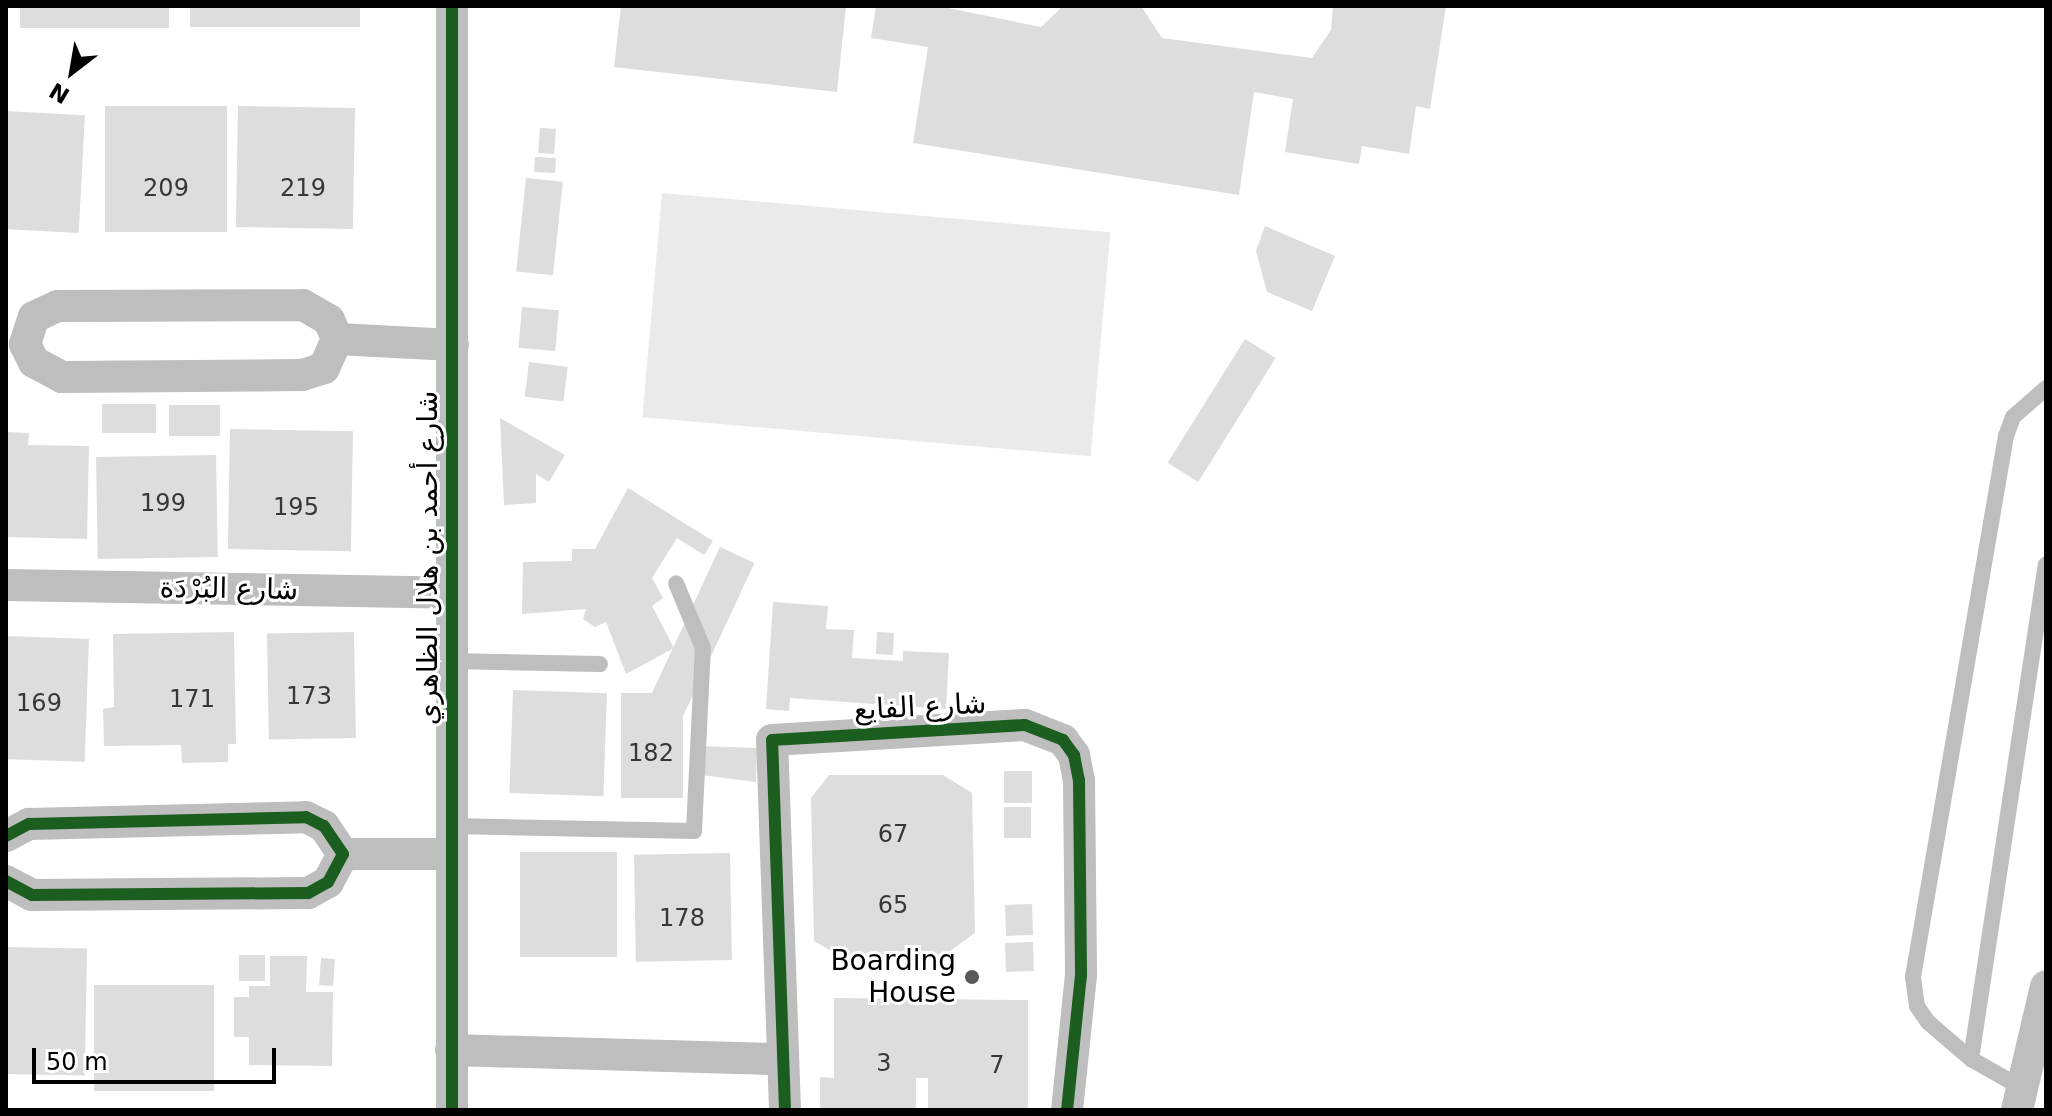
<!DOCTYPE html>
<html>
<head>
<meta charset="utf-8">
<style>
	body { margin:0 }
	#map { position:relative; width:2052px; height:1116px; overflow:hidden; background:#fff; font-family:"DejaVu Sans",Vazirmatn,sans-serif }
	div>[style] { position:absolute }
	.green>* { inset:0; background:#eaeaea; transform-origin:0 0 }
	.building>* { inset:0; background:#ddd; transform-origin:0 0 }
	.lane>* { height:16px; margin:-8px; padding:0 8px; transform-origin:8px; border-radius:8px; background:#bebebe }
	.street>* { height:32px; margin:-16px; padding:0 16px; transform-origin:16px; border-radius:16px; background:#bebebe }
	.cycleway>* { height:12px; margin:-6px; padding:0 6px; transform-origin:6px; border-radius:6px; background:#1b5e20 }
	.dots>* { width:22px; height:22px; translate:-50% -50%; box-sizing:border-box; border:4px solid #fff; border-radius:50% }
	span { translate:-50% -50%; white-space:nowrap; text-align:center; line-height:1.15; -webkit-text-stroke:6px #fff; paint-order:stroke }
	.number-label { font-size:24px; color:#373737 }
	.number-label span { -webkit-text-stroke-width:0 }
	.street-label { font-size:28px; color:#000 }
	.poi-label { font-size:28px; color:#000 }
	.right { translate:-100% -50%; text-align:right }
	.frame { position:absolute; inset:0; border:8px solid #000; pointer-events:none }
	.north { position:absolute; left:32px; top:32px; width:80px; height:80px; -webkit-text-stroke:6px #fff; paint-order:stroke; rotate:211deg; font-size:22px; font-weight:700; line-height:32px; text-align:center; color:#000 }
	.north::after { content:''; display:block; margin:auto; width:28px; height:36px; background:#000; clip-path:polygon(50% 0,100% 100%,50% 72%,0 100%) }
	.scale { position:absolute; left:32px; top:1048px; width:244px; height:36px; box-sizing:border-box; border:4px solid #000; border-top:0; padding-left:10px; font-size:24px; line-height:28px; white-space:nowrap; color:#000; -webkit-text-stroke:6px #fff; paint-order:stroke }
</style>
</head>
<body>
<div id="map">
	<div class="green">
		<i style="left:662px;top:193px;width:450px;height:225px;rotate:5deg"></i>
	</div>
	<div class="building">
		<i style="left:20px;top:6px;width:149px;height:22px"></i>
		<i style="left:190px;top:6px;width:170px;height:21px"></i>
		<i style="clip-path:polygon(621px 6px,846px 6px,837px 92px,614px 67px)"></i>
		<i style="clip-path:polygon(876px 6px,938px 6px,1041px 27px,1063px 6px,1141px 6px,1162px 38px,1312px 58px,1331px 30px,1333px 6px,1446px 6px,1430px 109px,1416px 106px,1409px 154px,1362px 146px,1359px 164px,1285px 152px,1293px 99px,1254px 92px,1239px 195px,913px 143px,928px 47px,871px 38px)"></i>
		<i style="left:105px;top:106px;width:122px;height:126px"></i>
		<i style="left:238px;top:106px;width:117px;height:121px;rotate:1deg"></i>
		<i style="left:6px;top:111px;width:79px;height:118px;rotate:3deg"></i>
		<i style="left:540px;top:128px;width:16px;height:25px;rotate:4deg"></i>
		<i style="left:535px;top:157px;width:21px;height:15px;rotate:3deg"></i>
		<i style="left:526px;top:178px;width:37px;height:94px;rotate:6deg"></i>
		<i style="clip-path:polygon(1265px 226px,1335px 256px,1312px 311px,1267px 292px,1256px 251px)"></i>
		<i style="left:522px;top:307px;width:37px;height:41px;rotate:5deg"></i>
		<i style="left:1245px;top:339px;width:36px;height:146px;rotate:32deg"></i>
		<i style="left:529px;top:362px;width:39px;height:35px;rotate:7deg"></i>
		<i style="left:102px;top:404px;width:54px;height:29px"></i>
		<i style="left:169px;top:405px;width:51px;height:31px"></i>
		<i style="clip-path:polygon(500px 418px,565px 455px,549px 482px,536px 474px,536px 503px,504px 505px)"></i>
		<i style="left:230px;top:429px;width:123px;height:120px;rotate:1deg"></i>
		<i style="clip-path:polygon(6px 432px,29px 433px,28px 445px,89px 446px,87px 539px,6px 537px)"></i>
		<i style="left:216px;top:455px;width:102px;height:120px;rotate:89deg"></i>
		<i style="clip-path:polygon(628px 488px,713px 541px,704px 555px,677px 538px,652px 578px,663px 598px,652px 606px,674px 648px,626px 674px,606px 622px,595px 627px,583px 619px,586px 609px,522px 614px,523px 562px,572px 561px,572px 549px,595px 549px)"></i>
		<i style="left:720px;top:547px;width:38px;height:169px;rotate:25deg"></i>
		<i style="clip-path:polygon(773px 602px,828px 606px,826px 629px,854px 630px,852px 658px,903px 661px,903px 651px,949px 653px,946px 709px,790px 698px,789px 711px,766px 709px)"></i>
		<i style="clip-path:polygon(234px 632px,236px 744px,228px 744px,228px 762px,182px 763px,181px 745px,104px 746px,103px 709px,114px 707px,113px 634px)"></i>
		<i style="left:354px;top:632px;width:106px;height:87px;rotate:89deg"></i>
		<i style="left:894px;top:633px;width:22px;height:17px;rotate:93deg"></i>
		<i style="left:6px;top:636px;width:83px;height:123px;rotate:2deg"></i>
		<i style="left:513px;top:690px;width:94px;height:103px;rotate:2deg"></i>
		<i style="left:621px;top:693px;width:62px;height:105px"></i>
		<i style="clip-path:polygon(702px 746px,757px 748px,756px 782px,701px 775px)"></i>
		<i style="left:1004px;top:771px;width:28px;height:32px"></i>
		<i style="clip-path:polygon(829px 775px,943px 775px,972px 793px,975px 933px,939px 959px,843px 958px,814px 941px,811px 798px)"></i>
		<i style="left:1004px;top:807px;width:27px;height:31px"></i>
		<i style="left:520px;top:852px;width:97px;height:105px"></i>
		<i style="left:730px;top:853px;width:107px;height:96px;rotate:89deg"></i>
		<i style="left:1032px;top:904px;width:31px;height:27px;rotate:88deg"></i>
		<i style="left:1033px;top:942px;width:29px;height:28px;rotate:88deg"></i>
		<i style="left:6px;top:947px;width:81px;height:127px;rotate:1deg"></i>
		<i style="left:265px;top:955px;width:26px;height:26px;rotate:90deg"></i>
		<i style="clip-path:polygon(270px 956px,307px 956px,306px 992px,333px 992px,332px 1066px,249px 1065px,249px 1037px,234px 1037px,234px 997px,249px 997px,249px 986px,270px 986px)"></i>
		<i style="left:321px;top:958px;width:14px;height:27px;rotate:4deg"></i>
		<i style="left:94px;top:985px;width:120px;height:106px"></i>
		<i style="clip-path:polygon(834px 998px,1028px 1000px,1028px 1110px,928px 1110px,928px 1078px,916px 1078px,916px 1110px,820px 1110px,820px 1077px,834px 1078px)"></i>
	</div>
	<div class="lane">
		<i style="left:451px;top:661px;width:149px;rotate:1.2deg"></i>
		<i style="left:450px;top:826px;width:244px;rotate:1.2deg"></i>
		<i style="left:694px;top:831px;width:183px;rotate:-87.2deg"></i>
		<i style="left:703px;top:648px;width:70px;rotate:-112.6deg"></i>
		<i style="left:1971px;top:1059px;width:500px;rotate:-81.4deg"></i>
		<i style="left:2024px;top:1089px;width:61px;rotate:-150.5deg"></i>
		<i style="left:1971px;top:1059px;width:57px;rotate:-139.3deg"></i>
		<i style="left:1928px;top:1022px;width:19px;rotate:-125deg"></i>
		<i style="left:1917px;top:1006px;width:29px;rotate:-98deg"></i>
		<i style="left:1913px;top:977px;width:549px;rotate:-80.25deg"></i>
		<i style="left:2006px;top:436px;width:20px;rotate:-70deg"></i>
		<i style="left:2013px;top:417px;width:44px;rotate:-41.3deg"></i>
	</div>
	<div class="street">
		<i style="left:303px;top:305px;width:30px;rotate:30deg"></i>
		<i style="left:329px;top:320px;width:21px;rotate:67deg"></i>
		<i style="left:337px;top:339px;width:32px;rotate:114deg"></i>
		<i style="left:324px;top:368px;width:23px;rotate:162deg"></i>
		<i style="left:302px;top:375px;width:240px;rotate:179.5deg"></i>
		<i style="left:62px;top:377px;width:32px;rotate:-152deg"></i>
		<i style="left:34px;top:362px;width:20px;rotate:-117deg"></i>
		<i style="left:25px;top:344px;width:28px;rotate:-72deg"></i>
		<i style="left:34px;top:317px;width:26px;rotate:-25deg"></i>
		<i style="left:58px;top:306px;width:245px;rotate:-0.2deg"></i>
		<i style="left:337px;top:339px;width:116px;rotate:3deg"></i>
		<i style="left:6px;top:585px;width:446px;rotate:1deg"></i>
		<i style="left:6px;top:836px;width:26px;rotate:-28deg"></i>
		<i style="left:29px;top:824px;width:277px;rotate:-1.4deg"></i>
		<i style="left:306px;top:817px;width:20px;rotate:27deg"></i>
		<i style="left:324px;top:826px;width:34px;rotate:56deg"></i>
		<i style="left:343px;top:854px;width:32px;rotate:118deg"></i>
		<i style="left:328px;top:882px;width:23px;rotate:151deg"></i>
		<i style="left:308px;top:893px;width:276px;rotate:179.6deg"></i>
		<i style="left:32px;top:895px;width:30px;rotate:-152deg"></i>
		<i style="left:343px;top:854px;width:107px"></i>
		<i style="left:451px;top:1050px;width:332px;rotate:1.6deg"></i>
		<i style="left:452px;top:1110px;width:1104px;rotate:-90deg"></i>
		<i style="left:785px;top:1110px;width:370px;rotate:-92deg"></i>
		<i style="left:772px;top:740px;width:253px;rotate:-3.4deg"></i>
		<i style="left:1025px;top:725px;width:41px;rotate:21.5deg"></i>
		<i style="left:1063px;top:740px;width:19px;rotate:54deg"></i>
		<i style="left:1074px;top:755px;width:25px;rotate:79deg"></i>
		<i style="left:1079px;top:780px;width:195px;rotate:89.4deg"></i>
		<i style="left:1081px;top:975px;width:136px;rotate:95.9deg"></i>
		<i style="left:2017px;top:1110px;width:127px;rotate:-76.8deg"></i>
	</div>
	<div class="cycleway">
		<i style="left:6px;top:836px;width:26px;rotate:-28deg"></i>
		<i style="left:29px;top:824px;width:277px;rotate:-1.4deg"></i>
		<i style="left:306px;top:817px;width:20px;rotate:27deg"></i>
		<i style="left:324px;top:826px;width:34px;rotate:56deg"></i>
		<i style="left:343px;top:854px;width:32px;rotate:118deg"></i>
		<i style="left:328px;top:882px;width:23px;rotate:151deg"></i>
		<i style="left:308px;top:893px;width:276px;rotate:179.6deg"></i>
		<i style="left:32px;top:895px;width:30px;rotate:-152deg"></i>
		<i style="left:452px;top:1110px;width:1104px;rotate:-90deg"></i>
		<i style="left:785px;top:1110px;width:370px;rotate:-92deg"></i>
		<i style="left:772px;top:740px;width:253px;rotate:-3.4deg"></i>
		<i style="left:1025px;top:725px;width:41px;rotate:21.5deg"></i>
		<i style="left:1063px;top:740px;width:19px;rotate:54deg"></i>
		<i style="left:1074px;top:755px;width:25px;rotate:79deg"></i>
		<i style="left:1079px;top:780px;width:195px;rotate:89.4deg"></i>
		<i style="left:1081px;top:975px;width:136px;rotate:95.9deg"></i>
	</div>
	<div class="dots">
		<i style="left:972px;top:977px;background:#595959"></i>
	</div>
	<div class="number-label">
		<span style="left:166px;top:189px">209</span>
		<span style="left:303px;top:189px">219</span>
		<span style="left:163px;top:504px">199</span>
		<span style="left:296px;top:508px">195</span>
		<span style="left:309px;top:697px">173</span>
		<span style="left:192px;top:700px">171</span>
		<span style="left:39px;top:704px">169</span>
		<span style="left:651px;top:754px">182</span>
		<span style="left:893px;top:835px">67</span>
		<span style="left:893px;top:906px">65</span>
		<span style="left:682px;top:919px">178</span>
		<span style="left:884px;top:1064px">3</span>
		<span style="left:997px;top:1066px">7</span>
	</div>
	<div class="street-label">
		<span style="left:428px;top:558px;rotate:-90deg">شارع أحمد بن هلال الظاهري</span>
		<span style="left:229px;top:589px;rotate:1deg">شارع البُرْدَة</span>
		<span style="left:920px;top:707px;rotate:-3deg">شارع الفايع</span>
	</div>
	<div class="poi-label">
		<span class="right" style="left:956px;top:977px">Boarding<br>House</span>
	</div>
	<div class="frame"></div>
	<div class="north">N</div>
	<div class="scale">50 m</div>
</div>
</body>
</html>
